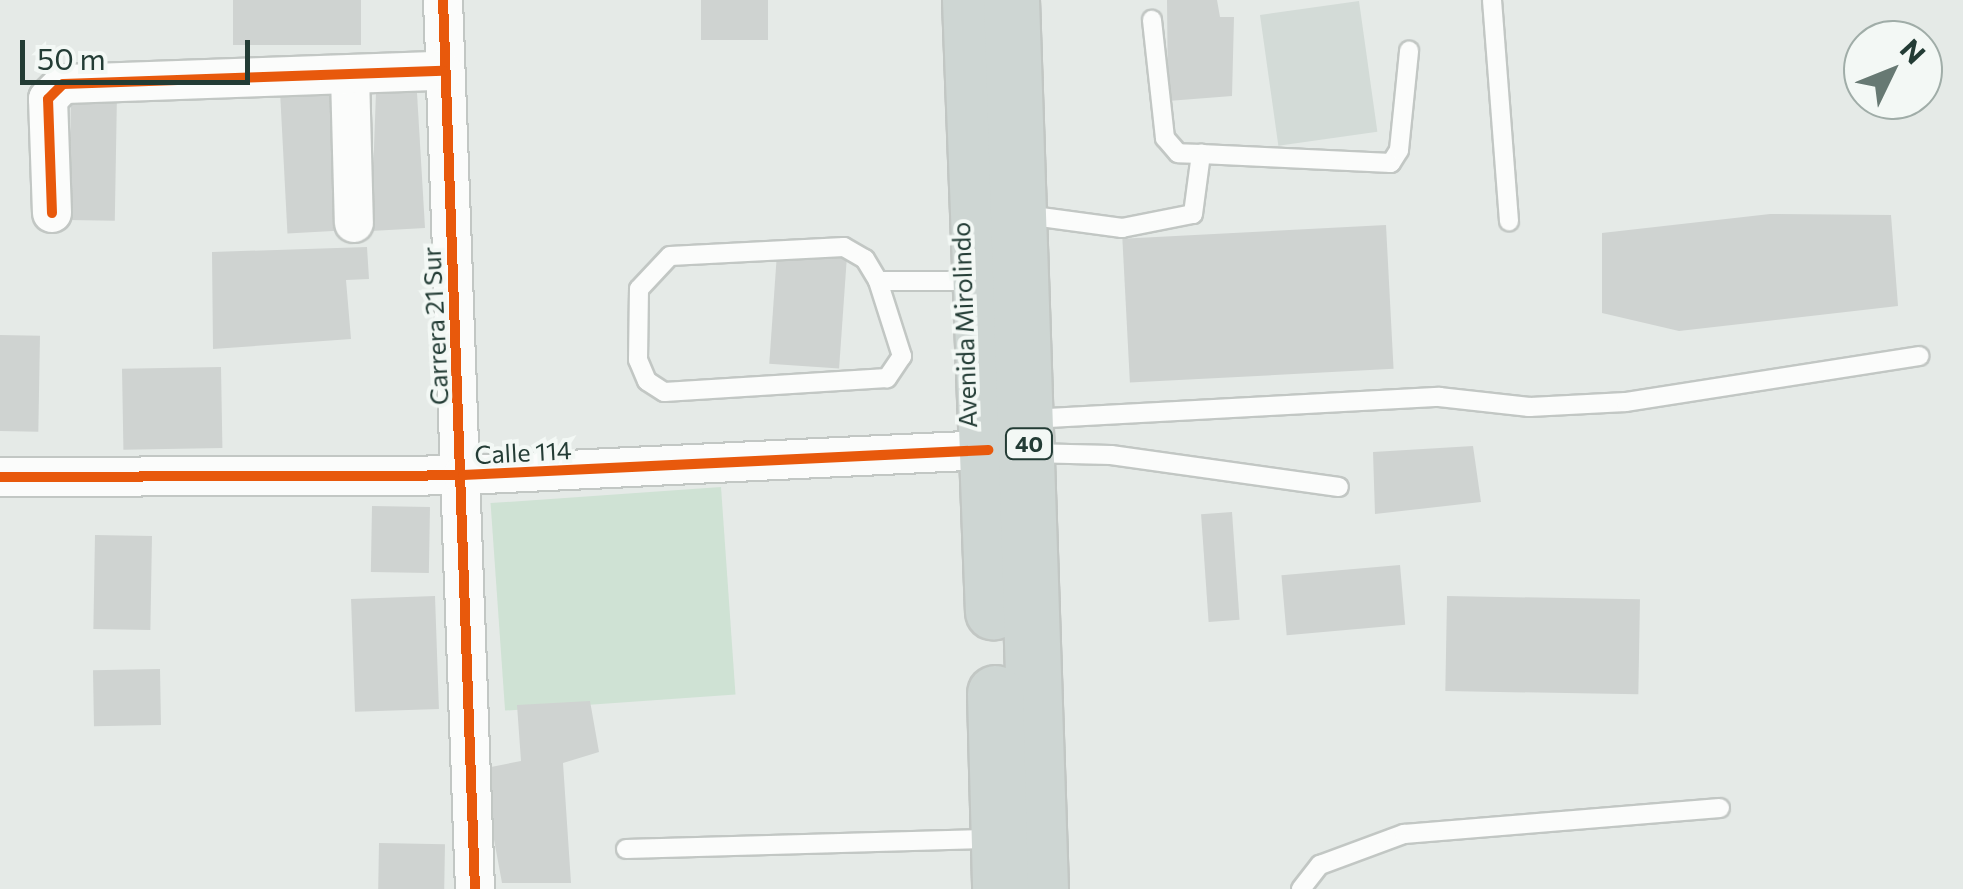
<!DOCTYPE html>
<html>
<head>
<meta charset="utf-8">
<style>
	body { margin:0 }
	#map { position:relative; width:1963px; height:889px; overflow:hidden; background:#e5eae7; font-family:Commissioner,sans-serif }
	div>[style] { position:absolute }
	.built>* { inset:0; background:#d3dbd7; transform-origin:0 0 }
	.green>* { inset:0; background:#cfe2d4; transform-origin:0 0 }
	.building>* { inset:0; background:#cfd3d1; transform-origin:0 0 }
	.roads { filter:drop-shadow(2px 0 #c2c7c4) drop-shadow(-2px 0 #c2c7c4) drop-shadow(0 2px #c2c7c4) drop-shadow(0 -2px #c2c7c4) }
	.lane>* { height:18px; margin:-9px; padding:0 9px; transform-origin:9px; border-radius:9px; background:#fbfcfb }
	.street>* { height:38px; margin:-19px; padding:0 19px; transform-origin:19px; border-radius:19px; background:#fbfcfb }
	.primary>* { height:55px; margin:-27.5px; padding:0 27.5px; transform-origin:27.5px; border-radius:27.5px; background:#ced6d3 }
	.cycleway>* { height:10px; margin:-5px; padding:0 5px; transform-origin:5px; border-radius:5px; background:#e8590c }
	span { translate:-50% -50%; white-space:nowrap; text-align:center; line-height:1.15; -webkit-text-stroke:8px #f3f8f5; paint-order:stroke }
	.shield-label span { padding:2px 8px; background:#f3f8f5; border:2px solid; border-radius:8px; -webkit-text-stroke-width:0 }
	.shield-label { font-size:22px; color:#233c35; font-weight:700 }
	.street-label { font-size:25px; color:#233c35 }
	.north { position:absolute; left:1843px; top:20px; width:100px; height:100px; box-sizing:border-box; background:#f3f8f5; border:2px solid #a0ada8; border-radius:50%; rotate:47deg; font-size:28px; font-weight:700; line-height:40px; text-align:center; color:#233c35 }
	.north::after { content:''; display:block; margin:auto; width:35px; height:45px; background:#677973; clip-path:polygon(50% 0,100% 100%,50% 72%,0 100%) }
	.scale { position:absolute; left:20px; top:40px; width:230px; height:45px; box-sizing:border-box; border:5px solid #233c35; border-top:0; padding-left:12px; font-size:30px; line-height:35px; white-space:nowrap; color:#233c35; -webkit-text-stroke:8px #f3f8f5; paint-order:stroke }
</style>
</head>
<body>
<div id="map">
	<div class="built">
		<i style="left:1359px;top:1px;width:132px;height:100px;rotate:82deg"></i>
	</div>
	<div class="green">
		<i style="left:721px;top:487px;width:208px;height:231px;rotate:86deg"></i>
	</div>
	<div class="building">
		<i style="left:233px;top:0;width:128px;height:45px"></i>
		<i style="left:701px;top:0;width:67px;height:40px"></i>
		<i style="clip-path:polygon(1167px 0,1217px 0,1220px 17px,1234px 17px,1232px 96px,1168px 101px)"></i>
		<i style="left:330px;top:90px;width:141px;height:50px;rotate:87deg"></i>
		<i style="clip-path:polygon(376px 92px,417px 93px,425px 228px,371px 231px)"></i>
		<i style="left:71px;top:93px;width:46px;height:127px;rotate:1deg"></i>
		<i style="clip-path:polygon(1770px 214px,1891px 215px,1898px 306px,1679px 331px,1602px 313px,1602px 233px)"></i>
		<i style="left:1386px;top:225px;width:144px;height:264px;rotate:87deg"></i>
		<i style="clip-path:polygon(367px 247px,369px 279px,346px 280px,351px 339px,213px 349px,212px 252px)"></i>
		<i style="left:777px;top:253px;width:70px;height:111px;rotate:4deg"></i>
		<i style="left:0;top:335px;width:40px;height:96px;rotate:1deg"></i>
		<i style="left:221px;top:367px;width:81px;height:99px;rotate:89deg"></i>
		<i style="clip-path:polygon(1473px 446px,1481px 502px,1375px 514px,1373px 452px)"></i>
		<i style="left:372px;top:506px;width:58px;height:66px;rotate:1deg"></i>
		<i style="left:1232px;top:512px;width:108px;height:31px;rotate:86deg"></i>
		<i style="left:95px;top:535px;width:57px;height:94px;rotate:1deg"></i>
		<i style="left:1400px;top:565px;width:60px;height:119px;rotate:85deg"></i>
		<i style="left:435px;top:596px;width:113px;height:84px;rotate:88deg"></i>
		<i style="left:1447px;top:596px;width:193px;height:95px;rotate:1deg"></i>
		<i style="left:160px;top:669px;width:56px;height:67px;rotate:89deg"></i>
		<i style="clip-path:polygon(590px 701px,599px 752px,563px 763px,571px 883px,502px 883px,481px 769px,521px 761px,517px 705px)"></i>
		<i style="left:379px;top:843px;width:66px;height:46px;rotate:1deg"></i>
	</div>
	<div class="roads">
		<div class="lane">
			<i style="left:1492px;top:0;width:222px;rotate:85.6deg"></i>
			<i style="left:1201px;top:154px;width:190px;rotate:2.7deg"></i>
			<i style="left:1391px;top:163px;width:15px;rotate:-58deg"></i>
			<i style="left:1399px;top:150px;width:100px;rotate:-84.2deg"></i>
			<i style="left:1026px;top:215px;width:97px;rotate:7.7deg"></i>
			<i style="left:1122px;top:228px;width:72px;rotate:-11.2deg"></i>
			<i style="left:1193px;top:214px;width:61px;rotate:-82.4deg"></i>
			<i style="left:1201px;top:154px;width:23px;rotate:-178deg"></i>
			<i style="left:1178px;top:153px;width:20px;rotate:-131deg"></i>
			<i style="left:1165px;top:138px;width:119px;rotate:-96.3deg"></i>
			<i style="left:878px;top:281px;width:79px;rotate:72.3deg"></i>
			<i style="left:902px;top:356px;width:27px;rotate:124deg"></i>
			<i style="left:887px;top:378px;width:223px;rotate:176.4deg"></i>
			<i style="left:664px;top:392px;width:20px;rotate:-147deg"></i>
			<i style="left:647px;top:381px;width:23px;rotate:-113deg"></i>
			<i style="left:638px;top:360px;width:71px;rotate:-89.2deg"></i>
			<i style="left:639px;top:289px;width:45px;rotate:-46.8deg"></i>
			<i style="left:670px;top:256px;width:174px;rotate:-3deg"></i>
			<i style="left:844px;top:247px;width:24px;rotate:30deg"></i>
			<i style="left:865px;top:259px;width:26px;rotate:59deg"></i>
			<i style="left:878px;top:281px;width:96px"></i>
			<i style="left:1030px;top:419px;width:410px;rotate:-3.1deg"></i>
			<i style="left:1439px;top:397px;width:91px;rotate:6.3deg"></i>
			<i style="left:1529px;top:407px;width:97px;rotate:-3deg"></i>
			<i style="left:1626px;top:402px;width:297px;rotate:-8.9deg"></i>
			<i style="left:1029px;top:453px;width:82px;rotate:1.4deg"></i>
			<i style="left:1111px;top:455px;width:230px;rotate:8deg"></i>
			<i style="left:626px;top:849px;width:367px;rotate:-1.6deg"></i>
			<i style="left:1301px;top:889px;width:31px;rotate:-52deg"></i>
			<i style="left:1320px;top:865px;width:90px;rotate:-20.3deg"></i>
			<i style="left:1404px;top:834px;width:317px;rotate:-4.7deg"></i>
		</div>
		<div class="street">
			<i style="left:443px;top:0;width:890px;rotate:87.94deg"></i>
			<i style="left:350px;top:75px;width:148px;rotate:88.5deg"></i>
			<i style="left:52px;top:213px;width:114px;rotate:-92deg"></i>
			<i style="left:48px;top:99px;width:21px;rotate:-45deg"></i>
			<i style="left:63px;top:84px;width:380px;rotate:-2deg"></i>
			<i style="left:0;top:477px;width:463px;rotate:-0.2deg"></i>
			<i style="left:463px;top:475px;width:526px;rotate:-2.73deg"></i>
		</div>
		<div class="primary">
			<i style="left:970px;top:0;width:612px;rotate:87.85deg"></i>
			<i style="left:1011px;top:0;width:889px;rotate:88.13deg"></i>
			<i style="left:995px;top:693px;width:196px;rotate:88.5deg"></i>
		</div>
	</div>
	<div class="cycleway">
		<i style="left:443px;top:0;width:890px;rotate:87.94deg"></i>
		<i style="left:52px;top:213px;width:114px;rotate:-92deg"></i>
		<i style="left:48px;top:99px;width:21px;rotate:-45deg"></i>
		<i style="left:63px;top:84px;width:380px;rotate:-2deg"></i>
		<i style="left:0;top:477px;width:463px;rotate:-0.2deg"></i>
		<i style="left:463px;top:475px;width:526px;rotate:-2.73deg"></i>
	</div>
	<div class="shield-label">
		<span style="left:1029px;top:444px">40</span>
	</div>
	<div class="street-label">
		<span style="left:964px;top:325px;rotate:-92deg">Avenida Mirolindo</span>
		<span style="left:435px;top:326px;rotate:-93deg">Carrera 21 Sur</span>
		<span style="left:523px;top:452px;rotate:-3deg">Calle 114</span>
	</div>
	<div class="north">N</div>
	<div class="scale">50 m</div>
</div>
</body>
</html>
